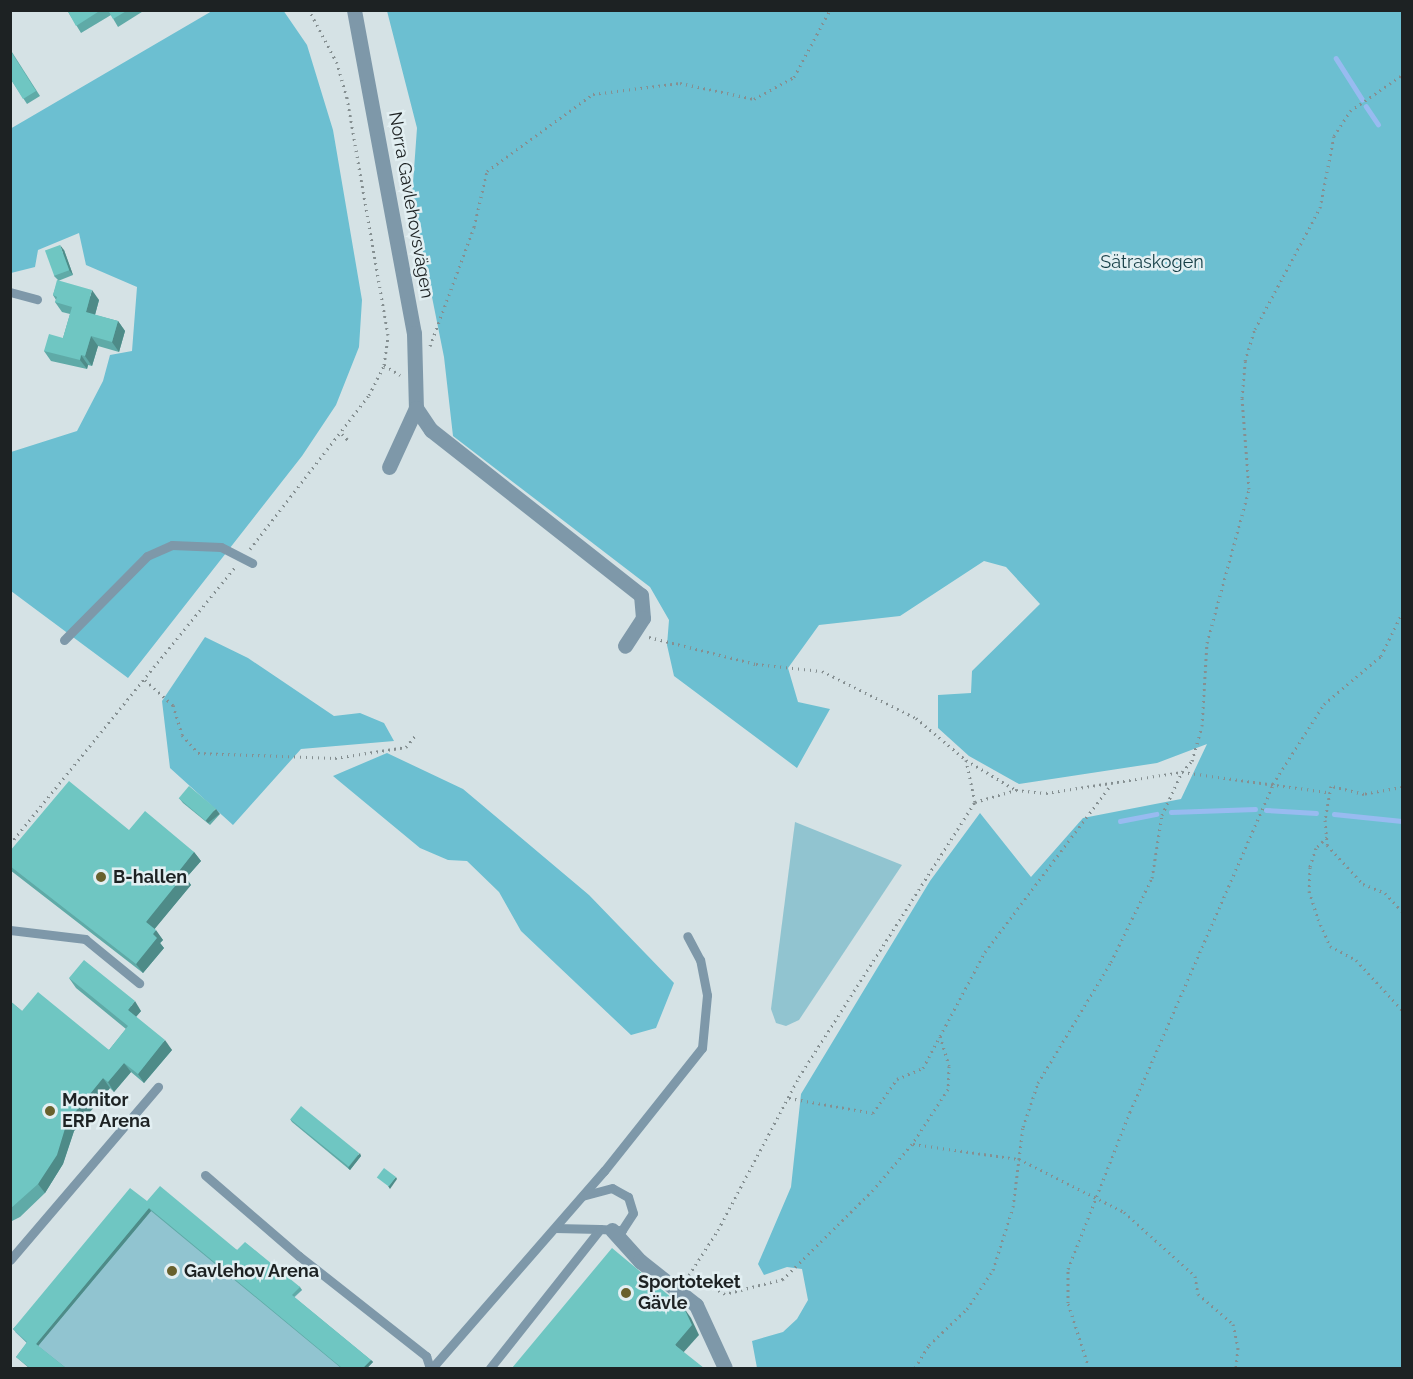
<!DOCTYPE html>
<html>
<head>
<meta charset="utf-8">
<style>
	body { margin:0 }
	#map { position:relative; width:1413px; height:1379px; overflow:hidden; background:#d5e2e5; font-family:Raleway,sans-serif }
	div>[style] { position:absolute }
	.green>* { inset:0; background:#91c4d0 }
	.forest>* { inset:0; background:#6cbfd1 }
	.stream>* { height:4.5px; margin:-2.25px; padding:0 2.25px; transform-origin:2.25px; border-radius:2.25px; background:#98bbf0 }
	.path>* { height:3px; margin-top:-1.5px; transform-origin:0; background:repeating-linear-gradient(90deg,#858f91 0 1.5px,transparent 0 6px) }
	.service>* { height:9px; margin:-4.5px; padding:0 4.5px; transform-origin:4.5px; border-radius:4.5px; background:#7e98a9 }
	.minor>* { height:15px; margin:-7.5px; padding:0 7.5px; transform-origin:7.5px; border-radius:7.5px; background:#7e98a9 }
	.wall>* { inset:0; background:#5faaa7 }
	.shaded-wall>* { inset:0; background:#4e8b88; transform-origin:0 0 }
	.building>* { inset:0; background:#6fc6c2; transform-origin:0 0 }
	.dots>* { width:16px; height:16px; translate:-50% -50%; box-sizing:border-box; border:3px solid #e2eff2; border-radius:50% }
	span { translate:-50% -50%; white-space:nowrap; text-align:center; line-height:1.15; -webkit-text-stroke:5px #e2eff2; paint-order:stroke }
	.street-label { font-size:18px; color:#1d2223 }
	.park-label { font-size:18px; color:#163e46 }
	.poi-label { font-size:18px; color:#1d2223; font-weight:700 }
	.left { translate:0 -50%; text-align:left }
	.frame { position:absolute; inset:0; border:12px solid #1d2223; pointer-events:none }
</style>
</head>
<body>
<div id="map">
	<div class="green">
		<i style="clip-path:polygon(795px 822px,902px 865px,799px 1020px,786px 1026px,776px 1023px,771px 1009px)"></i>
		<i style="clip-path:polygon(148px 1203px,239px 1252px,247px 1244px,302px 1290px,294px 1298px,373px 1362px,367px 1368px,29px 1368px,29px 1345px,15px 1332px)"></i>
	</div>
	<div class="forest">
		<i style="clip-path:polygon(283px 10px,307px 45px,333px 130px,362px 300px,359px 347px,336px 405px,302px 456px,128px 678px,11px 591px,11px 452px,77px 431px,103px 381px,110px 355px,132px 351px,137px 287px,86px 265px,79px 233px,38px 250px,35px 267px,11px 273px,10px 129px,212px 11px)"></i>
		<i style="clip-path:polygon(387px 11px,1402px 11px,1402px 1368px,757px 1368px,752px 1341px,783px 1332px,797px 1319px,808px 1300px,802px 1269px,787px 1267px,764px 1275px,758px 1264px,791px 1187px,801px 1094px,930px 881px,980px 813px,1031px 877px,1083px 818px,1181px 799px,1207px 744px,1157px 763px,1019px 784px,969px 756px,938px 728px,938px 695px,971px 693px,972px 671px,1040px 604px,1006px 567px,984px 561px,900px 616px,819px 625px,788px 668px,798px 702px,830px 709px,797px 768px,674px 676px,667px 645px,669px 620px,650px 587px,453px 436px,444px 357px,412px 197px,417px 128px)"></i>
		<i style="clip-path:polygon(205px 637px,248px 658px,334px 716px,360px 713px,384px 723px,394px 741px,301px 749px,233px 825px,170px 768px,162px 701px)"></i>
		<i style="clip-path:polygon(387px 753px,463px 789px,589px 895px,674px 983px,656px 1028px,631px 1035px,521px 931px,499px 892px,467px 861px,448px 860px,420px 848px,333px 776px)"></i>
	</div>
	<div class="stream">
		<i style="left:1336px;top:58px;width:49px;rotate:57.6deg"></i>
		<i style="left:1366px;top:106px;width:22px;rotate:56deg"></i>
		<i style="left:1266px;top:810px;width:50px;rotate:3.4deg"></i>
		<i style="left:1171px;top:812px;width:84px;rotate:-2deg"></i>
		<i style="left:1334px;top:814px;width:68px;rotate:5.9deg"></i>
		<i style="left:1120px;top:821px;width:37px;rotate:-11deg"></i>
	</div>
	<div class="path">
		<i style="left:430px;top:346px;width:127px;rotate:-69.7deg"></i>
		<i style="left:474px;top:227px;width:57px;rotate:-76.9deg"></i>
		<i style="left:487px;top:171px;width:131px;rotate:-36deg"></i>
		<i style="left:593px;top:94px;width:88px;rotate:-7.2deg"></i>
		<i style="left:680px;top:83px;width:76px;rotate:12.2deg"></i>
		<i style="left:754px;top:99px;width:46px;rotate:-28.8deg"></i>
		<i style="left:794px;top:77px;width:76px;rotate:-61.8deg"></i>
		<i style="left:384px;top:365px;width:19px;rotate:32deg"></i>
		<i style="left:342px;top:434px;width:8px;rotate:45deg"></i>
		<i style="left:250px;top:549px;width:195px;rotate:-52.3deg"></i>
		<i style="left:369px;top:395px;width:34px;rotate:-63deg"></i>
		<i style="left:384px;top:365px;width:30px;rotate:-82deg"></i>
		<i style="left:388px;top:335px;width:241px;rotate:-99.8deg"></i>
		<i style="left:347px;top:98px;width:36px;rotate:-106deg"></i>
		<i style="left:337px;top:63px;width:60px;rotate:-117.8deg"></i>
		<i style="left:649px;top:637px;width:110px;rotate:14.2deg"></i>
		<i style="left:756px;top:664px;width:66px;rotate:6.1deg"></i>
		<i style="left:822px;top:671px;width:105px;rotate:26.6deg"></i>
		<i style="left:916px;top:718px;width:65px;rotate:40deg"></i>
		<i style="left:966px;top:760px;width:58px;rotate:31deg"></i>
		<i style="left:1016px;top:790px;width:30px;rotate:6deg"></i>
		<i style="left:1046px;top:793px;width:138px;rotate:-8.8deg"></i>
		<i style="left:1182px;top:772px;width:146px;rotate:7.9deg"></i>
		<i style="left:145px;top:680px;width:38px;rotate:42deg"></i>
		<i style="left:173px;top:705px;width:31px;rotate:73deg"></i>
		<i style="left:182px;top:735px;width:24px;rotate:48deg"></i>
		<i style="left:198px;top:753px;width:137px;rotate:2.1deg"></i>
		<i style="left:335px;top:758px;width:72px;rotate:-8.8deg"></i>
		<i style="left:406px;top:747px;width:14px;rotate:-51deg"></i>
		<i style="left:1402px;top:787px;width:39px;rotate:170deg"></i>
		<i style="left:1364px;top:794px;width:34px;rotate:-166deg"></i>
		<i style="left:1331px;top:786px;width:35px;rotate:100deg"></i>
		<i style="left:1325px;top:820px;width:25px;rotate:85deg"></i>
		<i style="left:1327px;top:845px;width:53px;rotate:47.3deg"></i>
		<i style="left:1363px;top:884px;width:24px;rotate:22deg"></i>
		<i style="left:1385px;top:893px;width:25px;rotate:47deg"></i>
		<i style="left:975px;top:802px;width:43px;rotate:-16.3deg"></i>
		<i style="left:1327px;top:837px;width:16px;rotate:135deg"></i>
		<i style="left:1316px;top:848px;width:20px;rotate:108deg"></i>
		<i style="left:1310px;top:867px;width:24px;rotate:92deg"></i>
		<i style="left:1309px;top:891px;width:29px;rotate:72deg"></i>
		<i style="left:1318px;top:919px;width:30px;rotate:66deg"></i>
		<i style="left:1330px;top:946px;width:30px;rotate:28deg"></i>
		<i style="left:1356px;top:960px;width:68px;rotate:47.4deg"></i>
		<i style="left:10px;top:844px;width:358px;rotate:-50.9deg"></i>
		<i style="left:940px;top:1036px;width:31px;rotate:73deg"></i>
		<i style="left:949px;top:1066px;width:23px;rotate:92deg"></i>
		<i style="left:948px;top:1089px;width:66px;rotate:123.2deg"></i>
		<i style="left:912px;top:1144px;width:60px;rotate:130.3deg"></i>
		<i style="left:873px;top:1190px;width:127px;rotate:135.3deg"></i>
		<i style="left:783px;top:1279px;width:60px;rotate:165.5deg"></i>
		<i style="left:725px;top:1294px;width:41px;rotate:-152.2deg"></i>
		<i style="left:689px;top:1275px;width:54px;rotate:-57.2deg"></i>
		<i style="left:718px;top:1230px;width:173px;rotate:-62.1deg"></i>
		<i style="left:799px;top:1077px;width:326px;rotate:-57.4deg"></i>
		<i style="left:975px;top:802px;width:43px;rotate:-102.1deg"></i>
		<i style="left:789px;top:1098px;width:85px;rotate:10.1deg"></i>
		<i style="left:873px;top:1113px;width:42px;rotate:-54.8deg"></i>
		<i style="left:897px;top:1079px;width:28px;rotate:-23deg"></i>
		<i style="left:923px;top:1068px;width:132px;rotate:-61.9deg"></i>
		<i style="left:985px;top:952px;width:209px;rotate:-53deg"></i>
		<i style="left:913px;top:1144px;width:107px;rotate:8.1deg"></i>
		<i style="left:1019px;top:1159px;width:118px;rotate:26.8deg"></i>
		<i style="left:1124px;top:1212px;width:96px;rotate:42deg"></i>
		<i style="left:1195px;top:1276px;width:18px;rotate:81deg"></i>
		<i style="left:1198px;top:1294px;width:46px;rotate:40.6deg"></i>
		<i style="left:1233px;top:1324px;width:25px;rotate:78deg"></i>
		<i style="left:1238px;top:1348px;width:20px;rotate:96deg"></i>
		<i style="left:915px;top:1368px;width:27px;rotate:-59deg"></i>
		<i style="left:929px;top:1345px;width:52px;rotate:-43.5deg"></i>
		<i style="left:967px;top:1309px;width:47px;rotate:-56.3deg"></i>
		<i style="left:993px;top:1270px;width:66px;rotate:-72.4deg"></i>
		<i style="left:1013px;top:1207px;width:81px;rotate:-82.9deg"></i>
		<i style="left:1023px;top:1127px;width:46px;rotate:-71.2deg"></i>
		<i style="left:1038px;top:1083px;width:141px;rotate:-58.9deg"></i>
		<i style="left:1111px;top:962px;width:93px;rotate:-64deg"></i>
		<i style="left:1152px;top:878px;width:64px;rotate:-81deg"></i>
		<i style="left:1162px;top:815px;width:47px;rotate:-65.1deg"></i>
		<i style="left:1182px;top:772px;width:15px;rotate:-48deg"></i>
		<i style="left:1192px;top:761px;width:36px;rotate:-74deg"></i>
		<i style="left:1202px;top:726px;width:83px;rotate:-86.6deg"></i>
		<i style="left:1207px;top:643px;width:160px;rotate:-74.7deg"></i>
		<i style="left:1249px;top:489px;width:91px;rotate:-94.4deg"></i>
		<i style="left:1242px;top:398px;width:37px;rotate:-85deg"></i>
		<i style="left:1245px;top:361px;width:34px;rotate:-73deg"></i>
		<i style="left:1255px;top:329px;width:137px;rotate:-61.8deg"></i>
		<i style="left:1320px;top:208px;width:73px;rotate:-79deg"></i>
		<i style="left:1334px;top:136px;width:30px;rotate:-57deg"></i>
		<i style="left:1350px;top:111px;width:63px;rotate:-34.7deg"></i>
		<i style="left:1089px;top:1368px;width:68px;rotate:-107.9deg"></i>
		<i style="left:1068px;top:1303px;width:34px;rotate:-90deg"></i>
		<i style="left:1068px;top:1269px;width:169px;rotate:-68.5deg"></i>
		<i style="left:1130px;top:1112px;width:358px;rotate:-66.4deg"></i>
		<i style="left:1273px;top:784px;width:95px;rotate:-57.5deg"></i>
		<i style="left:1324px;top:704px;width:75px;rotate:-40.1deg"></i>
		<i style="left:1381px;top:656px;width:48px;rotate:-64deg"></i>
	</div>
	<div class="service">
		<i style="left:10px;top:292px;width:28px;rotate:15deg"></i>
		<i style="left:64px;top:640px;width:118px;rotate:-45.3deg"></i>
		<i style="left:147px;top:556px;width:27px;rotate:-24deg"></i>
		<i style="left:172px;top:545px;width:49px;rotate:2.3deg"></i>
		<i style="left:221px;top:547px;width:35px;rotate:27deg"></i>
		<i style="left:10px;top:930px;width:76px;rotate:6.8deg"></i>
		<i style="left:85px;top:939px;width:70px;rotate:39.2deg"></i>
		<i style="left:205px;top:1175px;width:124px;rotate:40.8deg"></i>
		<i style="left:299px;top:1256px;width:162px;rotate:38.2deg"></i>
		<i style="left:426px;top:1356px;width:13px;rotate:72deg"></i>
		<i style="left:555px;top:1228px;width:45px;rotate:1.3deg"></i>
		<i style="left:10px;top:1260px;width:228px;rotate:-49.5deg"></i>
		<i style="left:432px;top:1368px;width:262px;rotate:-48.9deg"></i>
		<i style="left:604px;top:1171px;width:157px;rotate:-51.5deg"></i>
		<i style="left:702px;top:1048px;width:53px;rotate:-84.6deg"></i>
		<i style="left:707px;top:995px;width:36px;rotate:-101deg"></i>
		<i style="left:700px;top:960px;width:27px;rotate:-118deg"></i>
		<i style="left:490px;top:1368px;width:177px;rotate:-51.6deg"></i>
		<i style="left:600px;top:1229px;width:22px;rotate:3deg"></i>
		<i style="left:622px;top:1230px;width:20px;rotate:-57deg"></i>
		<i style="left:633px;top:1213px;width:17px;rotate:-107deg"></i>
		<i style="left:628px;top:1197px;width:18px;rotate:-151deg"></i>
		<i style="left:612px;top:1188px;width:30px;rotate:165deg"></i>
	</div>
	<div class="minor">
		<i style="left:354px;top:10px;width:329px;rotate:79.5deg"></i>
		<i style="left:414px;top:333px;width:75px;rotate:88.5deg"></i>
		<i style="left:416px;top:408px;width:27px;rotate:56deg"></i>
		<i style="left:431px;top:430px;width:267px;rotate:38.2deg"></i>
		<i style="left:641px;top:595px;width:23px;rotate:85deg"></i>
		<i style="left:643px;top:618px;width:33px;rotate:123deg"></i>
		<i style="left:389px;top:467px;width:65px;rotate:-65.4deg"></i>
		<i style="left:612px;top:1230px;width:42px;rotate:47.9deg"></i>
		<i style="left:640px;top:1261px;width:71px;rotate:38.2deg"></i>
		<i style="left:696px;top:1305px;width:69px;rotate:65.3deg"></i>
	</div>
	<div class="wall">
		<i style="clip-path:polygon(67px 10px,145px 10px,118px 27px,111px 15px,81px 33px)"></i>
		<i style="clip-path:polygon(10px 49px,40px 96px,27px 104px,10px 78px)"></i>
		<i style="clip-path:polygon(64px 250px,73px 275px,58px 281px,99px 300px,95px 315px,118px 321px,125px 331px,119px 352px,98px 346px,92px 366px,88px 365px,87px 369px,51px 361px,44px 351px,63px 338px,70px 314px,62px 312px,55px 302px,56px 300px,53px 295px,58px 280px,54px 276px)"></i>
		<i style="clip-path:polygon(179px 798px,220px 814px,210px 825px,183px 803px)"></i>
		<i style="clip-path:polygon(129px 830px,194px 852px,201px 861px,186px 878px,191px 885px,154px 929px,163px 940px,160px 943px,164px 948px,143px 973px,10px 870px,10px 851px)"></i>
		<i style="clip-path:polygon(69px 978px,141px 1011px,136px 1017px,172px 1050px,144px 1083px,131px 1072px,114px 1092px,110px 1088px,74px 1131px,63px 1164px,45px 1193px,20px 1217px,10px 1222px,10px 1001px,22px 1011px,109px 1050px,126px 1029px,76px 988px)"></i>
		<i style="clip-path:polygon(290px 1119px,361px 1156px,350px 1170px,292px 1122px)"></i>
		<i style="clip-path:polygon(147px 1201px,237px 1250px,300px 1287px,302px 1290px,294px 1297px,373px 1362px,367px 1368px,341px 1368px,151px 1211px,38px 1346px,66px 1368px,29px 1368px,16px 1357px,27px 1343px,13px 1329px)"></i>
	</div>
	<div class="shaded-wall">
		<i style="clip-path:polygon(60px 245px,64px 250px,73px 275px,69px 270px)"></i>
		<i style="clip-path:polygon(92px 290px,99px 300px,93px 322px,86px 312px)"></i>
		<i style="clip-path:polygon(118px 321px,125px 331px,119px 352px,112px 342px)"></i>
		<i style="clip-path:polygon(91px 336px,98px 346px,92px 366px,85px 356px)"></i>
		<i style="clip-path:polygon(81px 355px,88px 365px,87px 369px,80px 360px)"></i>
		<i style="left:216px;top:809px;width:6px;height:15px;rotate:51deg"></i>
		<i style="clip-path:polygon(194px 852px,201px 861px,186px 878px,191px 885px,153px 931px,146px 922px,179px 871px)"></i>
		<i style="clip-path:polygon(156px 930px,163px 940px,160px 943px,164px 948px,143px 973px,136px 964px,153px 934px)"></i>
		<i style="clip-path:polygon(135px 1001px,141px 1011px,134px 1019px,128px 1010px)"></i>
		<i style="clip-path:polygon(165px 1040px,172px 1050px,144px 1083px,138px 1074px)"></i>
		<i style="clip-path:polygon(124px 1063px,131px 1072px,114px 1092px,108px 1082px)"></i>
		<i style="clip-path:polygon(103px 1078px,110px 1088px,74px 1131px,63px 1164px,45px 1193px,38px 1184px,67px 1122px)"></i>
		<i style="clip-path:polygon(360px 1153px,361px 1156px,350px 1170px,348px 1168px)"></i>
		<i style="clip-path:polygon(396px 1177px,397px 1179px,390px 1189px,388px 1186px)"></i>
		<i style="clip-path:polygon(149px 1208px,151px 1211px,38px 1346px,36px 1344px)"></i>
		<i style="clip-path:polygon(684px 1308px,691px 1318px,699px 1335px,682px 1354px,675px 1345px)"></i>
		<i style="clip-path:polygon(371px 1360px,373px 1362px,367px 1368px,363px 1368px)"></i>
	</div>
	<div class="building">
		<i style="clip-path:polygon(67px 10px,101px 10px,76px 26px)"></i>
		<i style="clip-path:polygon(108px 10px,128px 10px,113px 19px)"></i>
		<i style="clip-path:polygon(10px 50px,36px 91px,23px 99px,10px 78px)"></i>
		<i style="left:60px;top:245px;width:27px;height:16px;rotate:70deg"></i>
		<i style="clip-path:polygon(57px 280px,92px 290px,86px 312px,118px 321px,112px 342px,91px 336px,85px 356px,81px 355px,80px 360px,44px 351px,49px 334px,63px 338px,72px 307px,55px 302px,57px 297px,53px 295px)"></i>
		<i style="clip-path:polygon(69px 781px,129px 830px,145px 811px,194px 852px,179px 871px,184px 875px,146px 922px,156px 930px,153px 934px,157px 938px,136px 964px,10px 866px,10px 851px)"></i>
		<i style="left:189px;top:786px;width:35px;height:16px;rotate:40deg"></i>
		<i style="clip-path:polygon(84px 960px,135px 1001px,128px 1010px,165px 1040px,138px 1074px,124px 1063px,108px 1082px,103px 1078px,67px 1122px,57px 1155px,38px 1184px,10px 1209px,10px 1001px,22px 1011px,38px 992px,109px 1050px,128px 1026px,69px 978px)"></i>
		<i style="left:301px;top:1106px;width:75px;height:17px;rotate:39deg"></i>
		<i style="left:384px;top:1168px;width:15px;height:12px;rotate:37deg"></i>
		<i style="clip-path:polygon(160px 1186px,237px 1250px,245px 1242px,300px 1287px,292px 1295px,371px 1360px,363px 1368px,342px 1368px,149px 1208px,36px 1344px,66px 1368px,30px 1368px,16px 1357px,27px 1342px,13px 1329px,130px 1188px,147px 1201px)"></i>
		<i style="clip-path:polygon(612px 1248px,684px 1308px,692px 1325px,675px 1345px,704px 1368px,512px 1368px)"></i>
	</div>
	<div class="dots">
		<i style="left:101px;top:877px;background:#68612d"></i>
		<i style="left:50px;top:1111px;background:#68612d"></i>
		<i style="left:172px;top:1271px;background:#68612d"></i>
		<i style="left:626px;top:1293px;background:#68612d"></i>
	</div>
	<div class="street-label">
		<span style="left:411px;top:205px;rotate:80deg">Norra Gavlehovsvägen</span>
	</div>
	<div class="park-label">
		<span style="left:1152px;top:262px">Sätraskogen</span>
	</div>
	<div class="poi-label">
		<span class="left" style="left:113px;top:877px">B-hallen</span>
		<span class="left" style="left:62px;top:1111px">Monitor<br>ERP Arena</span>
		<span class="left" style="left:184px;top:1271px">Gavlehov Arena</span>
		<span class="left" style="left:638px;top:1293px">Sportoteket<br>Gävle</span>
	</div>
	<div class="frame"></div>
</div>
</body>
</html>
